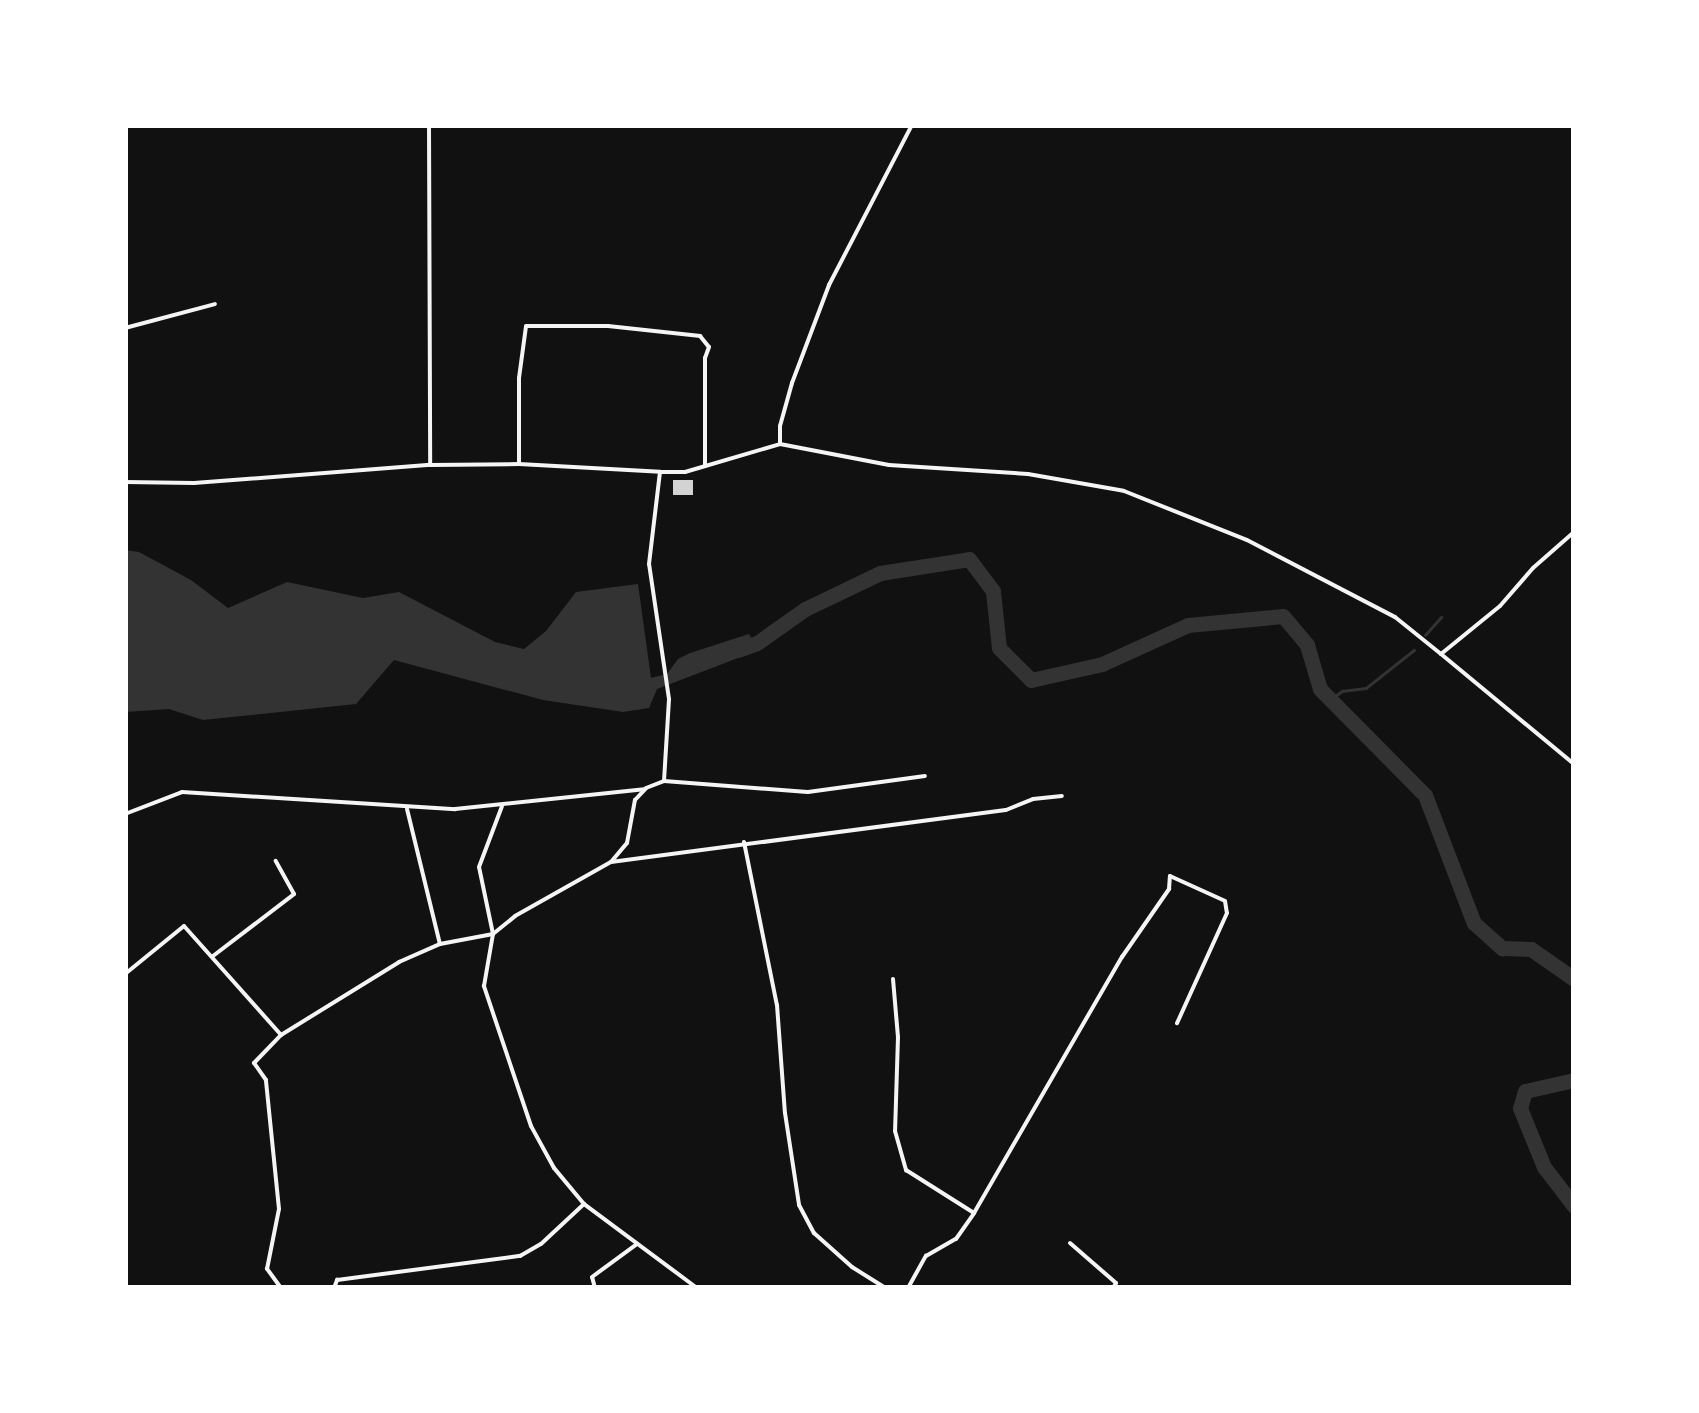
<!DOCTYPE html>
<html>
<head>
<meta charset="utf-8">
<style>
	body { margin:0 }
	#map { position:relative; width:1699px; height:1413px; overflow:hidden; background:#111; font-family:Rubik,sans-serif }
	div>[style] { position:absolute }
	.water>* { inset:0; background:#333 }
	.stream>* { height:2.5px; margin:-1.25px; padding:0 1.25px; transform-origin:1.25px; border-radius:1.25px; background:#333 }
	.river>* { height:15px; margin:-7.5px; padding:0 7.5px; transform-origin:7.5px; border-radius:7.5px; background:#333 }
	.building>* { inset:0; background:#d3d3d3; transform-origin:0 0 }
	.minor>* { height:4px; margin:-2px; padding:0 2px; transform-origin:2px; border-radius:2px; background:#f5f5f5 }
	.tertiary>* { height:4px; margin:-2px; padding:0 2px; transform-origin:2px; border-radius:2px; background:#f5f5f5 }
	span { translate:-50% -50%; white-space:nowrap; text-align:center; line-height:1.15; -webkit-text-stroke:8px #fff; paint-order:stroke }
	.frame { position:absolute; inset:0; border:128px solid #fff; pointer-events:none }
</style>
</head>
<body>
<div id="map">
	<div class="water">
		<i style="clip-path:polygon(125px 550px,139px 552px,191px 580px,228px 608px,287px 582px,363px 598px,399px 592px,495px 642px,524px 649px,546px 631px,576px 592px,638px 584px,651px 678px,667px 674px,678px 659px,690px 653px,749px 634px,759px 650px,657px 689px,649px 708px,623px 712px,543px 700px,394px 660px,356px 704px,203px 720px,169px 709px,125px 712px)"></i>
	</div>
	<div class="stream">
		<i style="left:1425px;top:635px;width:24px;rotate:-48deg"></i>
		<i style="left:1330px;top:700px;width:15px;rotate:-37deg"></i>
		<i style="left:1342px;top:691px;width:24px;rotate:-7deg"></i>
		<i style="left:1366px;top:688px;width:61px;rotate:-38.4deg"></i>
	</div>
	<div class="river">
		<i style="left:738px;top:650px;width:20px;rotate:-20deg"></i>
		<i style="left:757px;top:643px;width:59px;rotate:-35.3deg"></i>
		<i style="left:805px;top:609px;width:83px;rotate:-25.6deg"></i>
		<i style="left:880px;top:573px;width:90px;rotate:-8.9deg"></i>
		<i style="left:969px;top:559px;width:40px;rotate:53deg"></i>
		<i style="left:993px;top:591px;width:57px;rotate:84deg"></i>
		<i style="left:999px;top:648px;width:45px;rotate:45deg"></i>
		<i style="left:1031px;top:680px;width:73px;rotate:-12.7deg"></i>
		<i style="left:1102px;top:664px;width:94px;rotate:-24.4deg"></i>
		<i style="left:1188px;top:625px;width:95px;rotate:-5.4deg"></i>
		<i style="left:1283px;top:616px;width:38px;rotate:50deg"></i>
		<i style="left:1307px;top:645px;width:46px;rotate:73.5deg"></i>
		<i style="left:1320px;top:689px;width:149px;rotate:45.3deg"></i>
		<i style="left:1425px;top:795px;width:137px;rotate:69.1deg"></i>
		<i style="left:1474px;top:923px;width:38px;rotate:42deg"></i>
		<i style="left:1502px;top:948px;width:29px;rotate:2deg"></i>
		<i style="left:1531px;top:949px;width:52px;rotate:34.9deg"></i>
		<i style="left:1574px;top:1080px;width:50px;rotate:167.3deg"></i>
		<i style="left:1525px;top:1091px;width:18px;rotate:106deg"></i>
		<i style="left:1520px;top:1108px;width:64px;rotate:67.9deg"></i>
		<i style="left:1544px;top:1167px;width:49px;rotate:52.4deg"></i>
	</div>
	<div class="building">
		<i style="left:673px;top:480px;width:20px;height:15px"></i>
	</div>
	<div class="minor">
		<i style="left:429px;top:125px;width:340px;rotate:89.8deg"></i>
		<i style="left:125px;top:328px;width:93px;rotate:-14.9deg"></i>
		<i style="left:780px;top:444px;width:18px;rotate:-90deg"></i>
		<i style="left:780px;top:426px;width:45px;rotate:-74.4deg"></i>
		<i style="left:792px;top:383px;width:105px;rotate:-69.3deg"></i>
		<i style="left:829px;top:285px;width:180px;rotate:-62.6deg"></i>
		<i style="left:519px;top:463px;width:85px;rotate:-90deg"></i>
		<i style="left:519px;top:378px;width:52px;rotate:-82.3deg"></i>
		<i style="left:526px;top:326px;width:82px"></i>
		<i style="left:608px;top:326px;width:93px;rotate:6.2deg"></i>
		<i style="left:700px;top:336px;width:14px;rotate:51deg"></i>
		<i style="left:709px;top:347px;width:12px;rotate:110deg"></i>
		<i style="left:705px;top:358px;width:107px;rotate:90deg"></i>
		<i style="left:125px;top:482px;width:69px;rotate:0.8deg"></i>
		<i style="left:194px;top:483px;width:237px;rotate:-4.4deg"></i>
		<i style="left:430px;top:465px;width:89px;rotate:-0.6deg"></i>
		<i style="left:519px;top:464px;width:141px;rotate:3.2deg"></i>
		<i style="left:1441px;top:654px;width:173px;rotate:39.6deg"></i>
		<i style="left:664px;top:781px;width:144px;rotate:4.4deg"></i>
		<i style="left:808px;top:792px;width:118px;rotate:-7.8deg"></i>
		<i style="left:407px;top:809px;width:139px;rotate:76.3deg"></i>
		<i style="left:125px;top:814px;width:61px;rotate:-21.1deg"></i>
		<i style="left:182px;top:792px;width:274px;rotate:3.6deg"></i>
		<i style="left:455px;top:809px;width:190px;rotate:-6deg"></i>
		<i style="left:744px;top:842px;width:166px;rotate:78.6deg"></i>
		<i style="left:777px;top:1005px;width:108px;rotate:85.8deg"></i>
		<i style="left:785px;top:1113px;width:93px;rotate:81.3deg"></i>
		<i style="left:799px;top:1205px;width:32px;rotate:62deg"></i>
		<i style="left:814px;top:1233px;width:51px;rotate:41.8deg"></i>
		<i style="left:852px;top:1267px;width:40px;rotate:32deg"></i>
		<i style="left:611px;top:862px;width:398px;rotate:-7.5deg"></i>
		<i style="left:1006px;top:810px;width:29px;rotate:-22deg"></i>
		<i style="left:1033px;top:799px;width:29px;rotate:-6deg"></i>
		<i style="left:213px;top:956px;width:102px;rotate:-37.4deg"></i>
		<i style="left:294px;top:894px;width:38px;rotate:-119deg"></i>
		<i style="left:125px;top:974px;width:76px;rotate:-39.1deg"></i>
		<i style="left:184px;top:926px;width:146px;rotate:48.3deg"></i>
		<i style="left:893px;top:979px;width:58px;rotate:85.1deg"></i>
		<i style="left:898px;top:1037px;width:94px;rotate:91.8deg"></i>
		<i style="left:895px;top:1131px;width:41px;rotate:74.2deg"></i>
		<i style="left:906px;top:1170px;width:80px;rotate:32.3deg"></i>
		<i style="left:1070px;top:1243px;width:61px;rotate:41deg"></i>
		<i style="left:1116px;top:1283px;width:6px;rotate:121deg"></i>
		<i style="left:281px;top:1288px;width:24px;rotate:-126deg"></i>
		<i style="left:267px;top:1269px;width:61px;rotate:-78.7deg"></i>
		<i style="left:279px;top:1209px;width:130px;rotate:-95.8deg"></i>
		<i style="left:266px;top:1080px;width:21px;rotate:-125deg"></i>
		<i style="left:254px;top:1063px;width:39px;rotate:-46deg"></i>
		<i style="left:281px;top:1035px;width:139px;rotate:-31.7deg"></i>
		<i style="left:399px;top:962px;width:45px;rotate:-23.7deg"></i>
		<i style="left:440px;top:944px;width:54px;rotate:-10.7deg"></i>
		<i style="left:493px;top:934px;width:68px;rotate:-101.8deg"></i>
		<i style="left:479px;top:867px;width:65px;rotate:-69.3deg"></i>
		<i style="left:334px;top:1288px;width:9px;rotate:-69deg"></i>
		<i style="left:337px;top:1280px;width:185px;rotate:-7.5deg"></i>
		<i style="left:520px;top:1256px;width:24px;rotate:-30deg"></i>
		<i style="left:541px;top:1244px;width:59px;rotate:-42.9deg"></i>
		<i style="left:595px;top:1288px;width:11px;rotate:-105deg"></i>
		<i style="left:592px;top:1277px;width:56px;rotate:-36.3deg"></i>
		<i style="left:908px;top:1288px;width:37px;rotate:-61deg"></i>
		<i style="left:926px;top:1256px;width:34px;rotate:-30deg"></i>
		<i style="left:956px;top:1239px;width:32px;rotate:-55deg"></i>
		<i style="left:974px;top:1213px;width:296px;rotate:-60deg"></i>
		<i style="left:1122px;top:957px;width:83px;rotate:-55.3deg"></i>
		<i style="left:1169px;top:889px;width:13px;rotate:-86deg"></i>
		<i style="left:1170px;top:876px;width:60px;rotate:24.4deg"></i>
		<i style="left:1225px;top:901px;width:12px;rotate:81deg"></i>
		<i style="left:1227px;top:913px;width:121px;rotate:114.4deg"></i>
	</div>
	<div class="tertiary">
		<i style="left:697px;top:1288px;width:141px;rotate:-143.4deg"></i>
		<i style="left:584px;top:1204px;width:47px;rotate:-129.8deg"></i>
		<i style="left:554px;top:1168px;width:48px;rotate:-118.7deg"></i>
		<i style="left:531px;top:1126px;width:148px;rotate:-108.6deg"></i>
		<i style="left:484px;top:986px;width:53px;rotate:-80.2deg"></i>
		<i style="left:493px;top:934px;width:28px;rotate:-39deg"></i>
		<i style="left:515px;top:916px;width:110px;rotate:-29.4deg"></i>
		<i style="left:611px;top:862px;width:25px;rotate:-50deg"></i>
		<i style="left:627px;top:843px;width:44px;rotate:-79.5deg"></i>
		<i style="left:635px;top:800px;width:16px;rotate:-47deg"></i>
		<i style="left:646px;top:788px;width:19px;rotate:-21deg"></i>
		<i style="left:664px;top:781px;width:82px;rotate:-86.5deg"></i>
		<i style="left:669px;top:699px;width:136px;rotate:-98.4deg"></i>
		<i style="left:649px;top:564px;width:93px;rotate:-83.2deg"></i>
		<i style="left:660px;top:472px;width:25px"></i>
		<i style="left:685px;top:472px;width:99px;rotate:-16.4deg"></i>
		<i style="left:780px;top:444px;width:111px;rotate:10.9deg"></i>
		<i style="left:889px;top:465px;width:139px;rotate:3.7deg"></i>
		<i style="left:1028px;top:474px;width:97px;rotate:10deg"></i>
		<i style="left:1124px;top:491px;width:132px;rotate:21.7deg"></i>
		<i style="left:1247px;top:540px;width:167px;rotate:27.5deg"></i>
		<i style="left:1395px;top:617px;width:59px;rotate:38.8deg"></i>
		<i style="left:1441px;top:654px;width:76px;rotate:-39.1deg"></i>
		<i style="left:1500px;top:606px;width:50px;rotate:-49deg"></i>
		<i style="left:1533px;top:568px;width:55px;rotate:-41.3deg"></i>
	</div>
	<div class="frame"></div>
</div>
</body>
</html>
